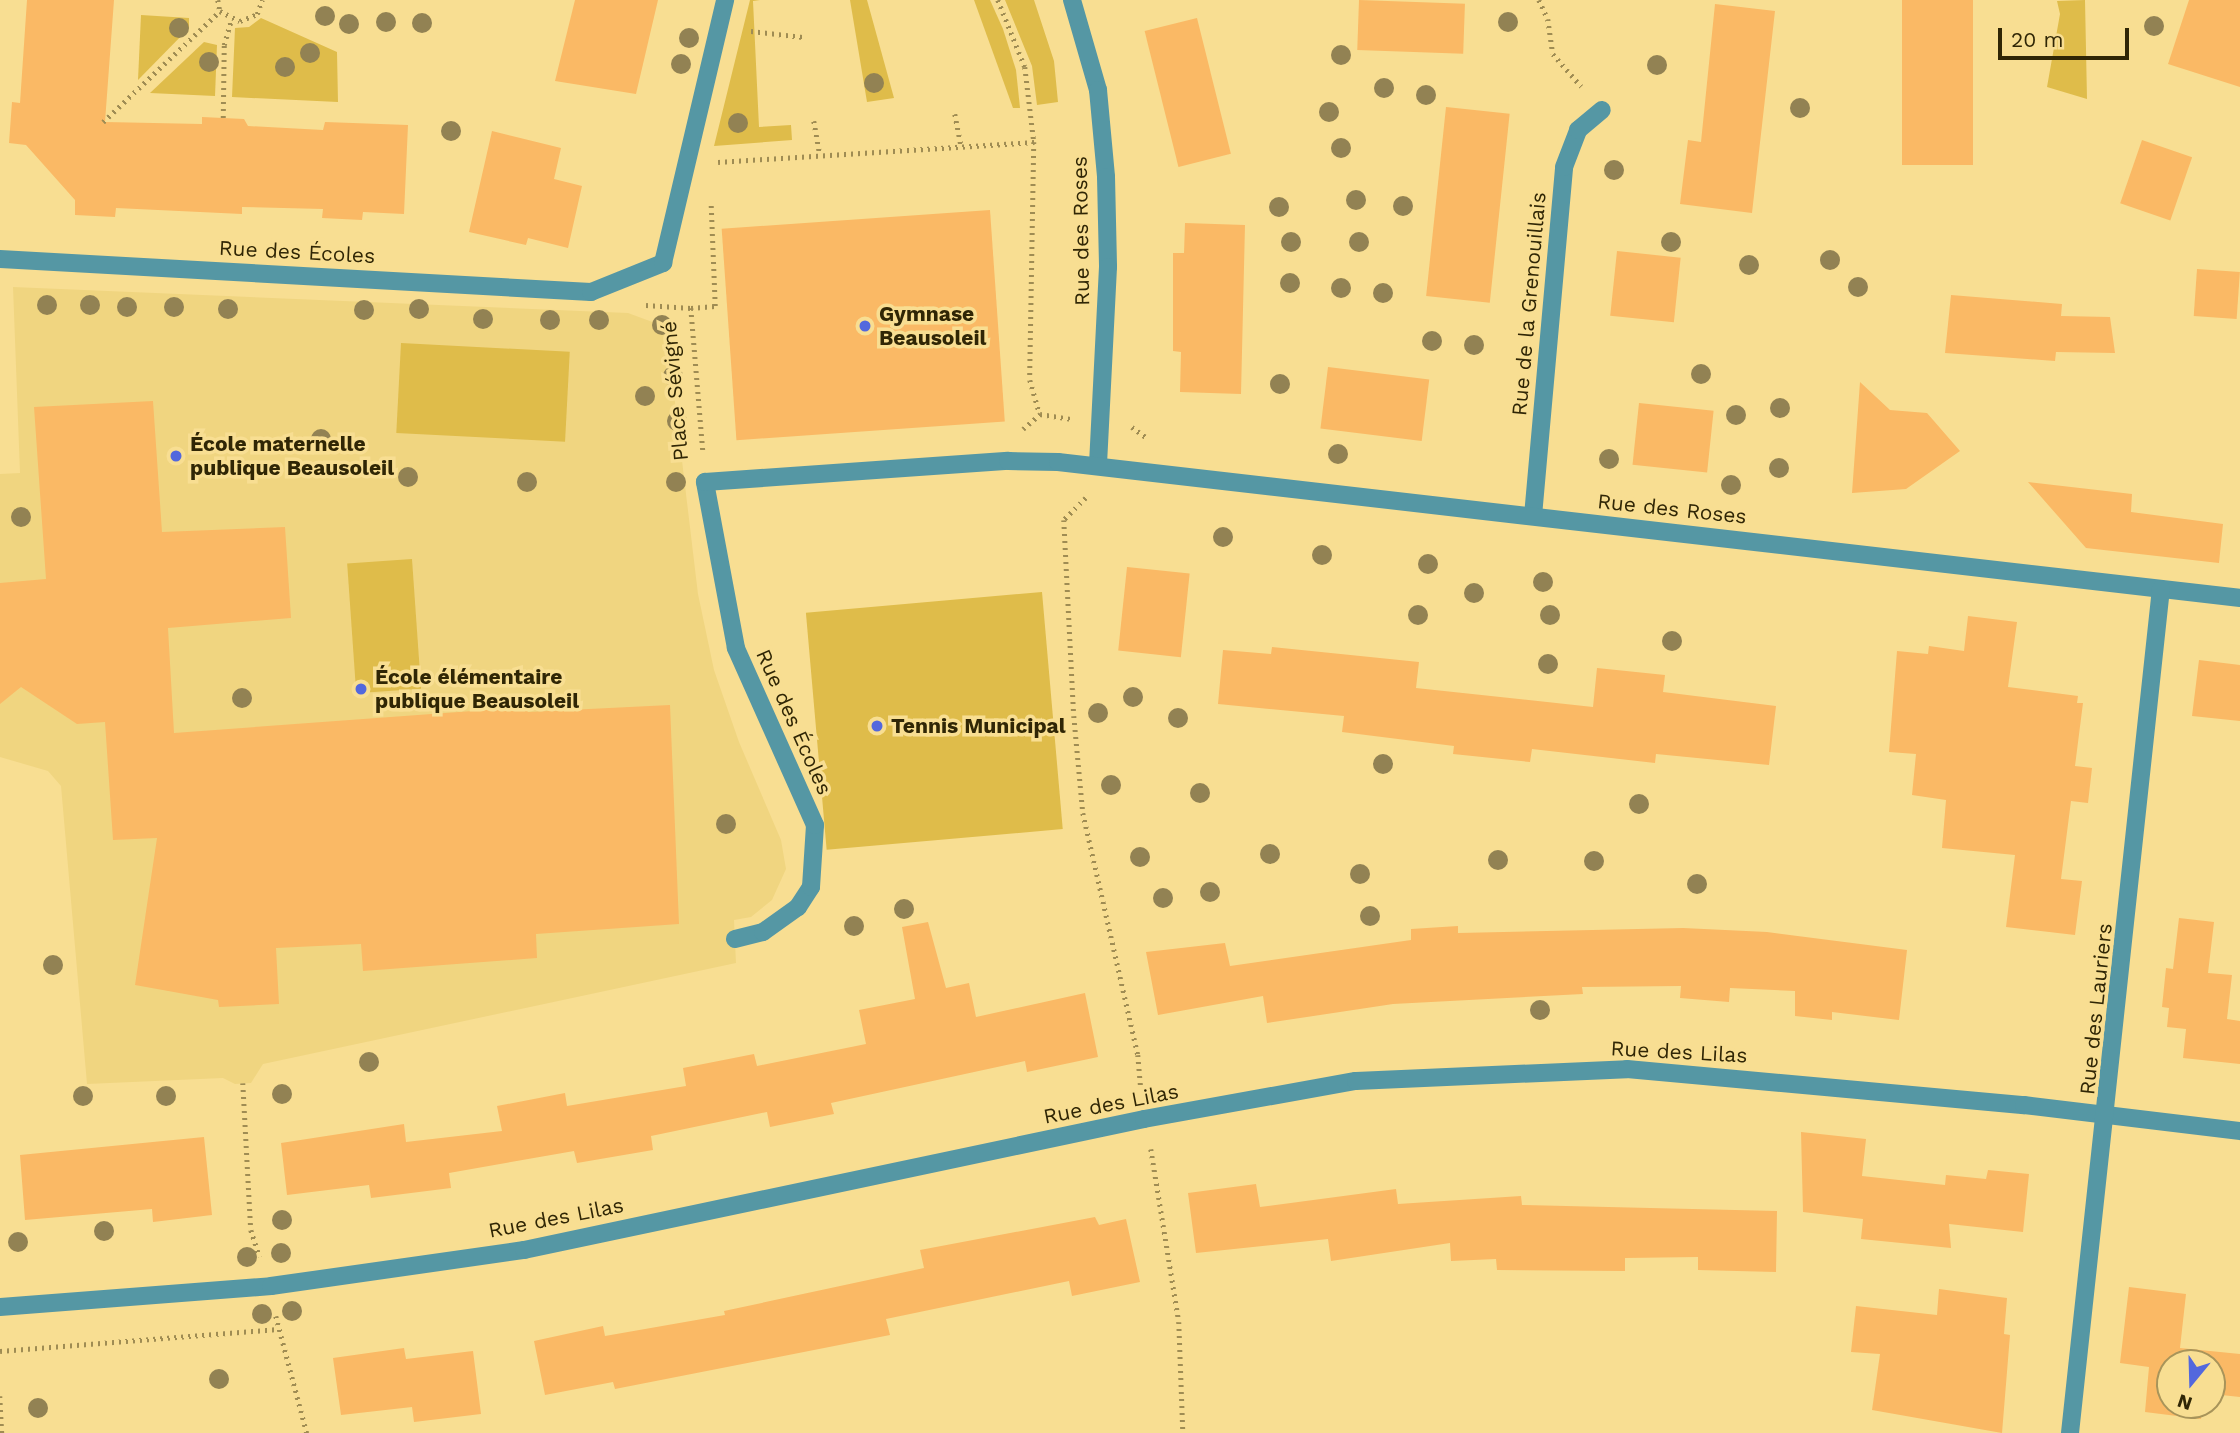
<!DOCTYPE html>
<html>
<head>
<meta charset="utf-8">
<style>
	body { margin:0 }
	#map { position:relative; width:2240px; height:1433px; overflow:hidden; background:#f8de92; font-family:"Work Sans",sans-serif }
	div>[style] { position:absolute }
	.built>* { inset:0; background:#f0d580 }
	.green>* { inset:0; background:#dfbc4a; transform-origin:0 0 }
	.building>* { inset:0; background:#fab965; transform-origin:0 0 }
	.path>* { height:4.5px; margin-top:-2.25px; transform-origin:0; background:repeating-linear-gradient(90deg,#9f8c53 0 2px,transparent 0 7px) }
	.minor>* { height:18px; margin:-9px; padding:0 9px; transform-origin:9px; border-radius:9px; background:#5597a4 }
	.trees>* { width:20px; height:20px; margin:-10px; border-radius:50%; background:#928253 }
	.dots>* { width:19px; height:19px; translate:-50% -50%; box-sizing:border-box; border:4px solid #f8de92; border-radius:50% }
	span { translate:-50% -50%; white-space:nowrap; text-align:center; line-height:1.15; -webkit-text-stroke:7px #f8de92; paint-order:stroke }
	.street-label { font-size:21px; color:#302605 }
	.poi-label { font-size:21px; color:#302605; font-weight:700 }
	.left { translate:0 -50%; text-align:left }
	.north { position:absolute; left:2156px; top:1349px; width:70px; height:70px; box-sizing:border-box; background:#f8de92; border:2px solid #a8945a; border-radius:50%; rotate:199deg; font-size:19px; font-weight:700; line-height:28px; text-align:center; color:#302605 }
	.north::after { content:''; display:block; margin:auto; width:24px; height:32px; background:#5368dd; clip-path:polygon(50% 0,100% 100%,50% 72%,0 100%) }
	.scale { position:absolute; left:1998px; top:28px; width:131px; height:32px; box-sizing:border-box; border:4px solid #302605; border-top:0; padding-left:9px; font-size:21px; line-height:24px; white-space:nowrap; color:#302605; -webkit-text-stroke:5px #f8de92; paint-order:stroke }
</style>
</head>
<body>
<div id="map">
	<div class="built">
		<i style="clip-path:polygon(13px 287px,628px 313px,666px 327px,698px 594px,714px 670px,739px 742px,781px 840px,786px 869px,772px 900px,751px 917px,734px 920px,736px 963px,263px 1064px,251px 1083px,235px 1084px,223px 1078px,87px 1084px,61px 786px,48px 771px,0 757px,0 474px,20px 473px)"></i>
	</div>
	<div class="green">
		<i style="clip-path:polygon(750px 0,760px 0,753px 1px,759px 127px,791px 125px,792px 140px,714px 146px)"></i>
		<i style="clip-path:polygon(850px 0,867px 0,894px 98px,867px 102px)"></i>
		<i style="clip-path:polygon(974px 0,990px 0,1003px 29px,1016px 70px,1020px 108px,1013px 108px)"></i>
		<i style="clip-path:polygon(1005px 0,1034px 0,1054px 61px,1058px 102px,1037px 105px,1032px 66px)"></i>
		<i style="clip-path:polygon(2085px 0,2087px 99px,2047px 87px,2060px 14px,2057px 1px)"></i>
		<i style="clip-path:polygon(141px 15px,189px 18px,189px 28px,138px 80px)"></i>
		<i style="clip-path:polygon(261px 18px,337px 52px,338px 102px,232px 97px,235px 28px,249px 27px)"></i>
		<i style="clip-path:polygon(204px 42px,217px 45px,215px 96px,150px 93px)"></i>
		<i style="left:401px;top:343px;width:169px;height:90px;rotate:3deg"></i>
		<i style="left:412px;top:559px;width:130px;height:65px;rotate:86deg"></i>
		<i style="left:1042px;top:592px;width:238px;height:237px;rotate:85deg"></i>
	</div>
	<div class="building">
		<i style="clip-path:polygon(27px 0,114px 0,105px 122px,202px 124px,202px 117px,244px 119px,248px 126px,323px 130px,325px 122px,408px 125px,404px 214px,363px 212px,362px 220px,322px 218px,323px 209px,242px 207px,242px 214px,116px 208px,115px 217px,75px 215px,75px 200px,26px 145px,9px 143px,12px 102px,20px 103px)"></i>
		<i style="clip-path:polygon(575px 0,658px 0,636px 94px,555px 81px)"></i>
		<i style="left:1359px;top:0;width:106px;height:50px;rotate:2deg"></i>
		<i style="left:1902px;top:0;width:71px;height:165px"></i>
		<i style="clip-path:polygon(2189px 0,2240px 0,2240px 87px,2168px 64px)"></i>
		<i style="clip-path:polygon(1715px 4px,1775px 11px,1752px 213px,1680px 204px,1688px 140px,1701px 142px)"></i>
		<i style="left:1197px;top:18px;width:140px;height:54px;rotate:76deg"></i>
		<i style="left:1446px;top:107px;width:64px;height:190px;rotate:6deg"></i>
		<i style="clip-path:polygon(492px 131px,561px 148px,554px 179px,582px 186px,568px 248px,528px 238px,526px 245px,469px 232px)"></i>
		<i style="left:2142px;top:140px;width:53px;height:67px;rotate:19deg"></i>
		<i style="left:990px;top:210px;width:212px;height:269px;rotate:86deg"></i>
		<i style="clip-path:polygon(1185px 223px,1245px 225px,1241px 394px,1180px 392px,1181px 352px,1173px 351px,1173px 253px,1184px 253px)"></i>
		<i style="left:1617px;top:251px;width:64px;height:65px;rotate:6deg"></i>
		<i style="left:2197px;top:269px;width:43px;height:47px;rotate:4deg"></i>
		<i style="clip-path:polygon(1951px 295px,2062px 304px,2061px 316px,2110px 317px,2115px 353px,2056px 352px,2055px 361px,1945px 353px)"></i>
		<i style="left:1328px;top:367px;width:102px;height:62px;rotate:7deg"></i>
		<i style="clip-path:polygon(1860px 382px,1890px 410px,1927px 413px,1960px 451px,1906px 489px,1852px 493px)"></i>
		<i style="clip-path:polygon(153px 401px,162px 532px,285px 527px,291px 618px,168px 628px,174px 733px,526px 707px,528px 712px,670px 705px,679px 924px,536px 934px,537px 958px,363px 971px,361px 944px,276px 948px,279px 1004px,219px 1007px,218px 1000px,135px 985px,157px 838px,113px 840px,105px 722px,77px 724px,21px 687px,0 704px,0 583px,46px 579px,34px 407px)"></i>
		<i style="left:1639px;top:403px;width:75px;height:62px;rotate:6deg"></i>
		<i style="clip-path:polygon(2028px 482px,2132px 494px,2131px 512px,2223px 524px,2219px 563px,2086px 548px)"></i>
		<i style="left:1127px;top:567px;width:63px;height:84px;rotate:6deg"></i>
		<i style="clip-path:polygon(1968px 616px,2017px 622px,2008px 687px,2078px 696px,2077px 703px,2083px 703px,2075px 766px,2092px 768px,2088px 803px,2071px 801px,2061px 879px,2082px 881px,2075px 935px,2006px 927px,2015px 855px,1942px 848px,1946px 800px,1912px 795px,1916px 754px,1889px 752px,1897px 651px,1928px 654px,1929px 646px,1964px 651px)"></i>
		<i style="clip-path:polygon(1272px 647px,1419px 662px,1416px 688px,1593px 707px,1597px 668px,1665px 675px,1663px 692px,1776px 706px,1769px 765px,1656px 754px,1655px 763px,1532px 749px,1530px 762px,1453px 754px,1454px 746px,1342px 732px,1344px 716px,1218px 704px,1223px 650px,1271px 654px)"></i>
		<i style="clip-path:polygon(2199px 660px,2240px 665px,2240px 721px,2192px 716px)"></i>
		<i style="clip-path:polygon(2179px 918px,2214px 922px,2208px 973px,2232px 975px,2227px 1019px,2240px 1021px,2240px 1064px,2183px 1058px,2186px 1029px,2167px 1027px,2169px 1008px,2162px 1007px,2166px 968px,2173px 969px)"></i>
		<i style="clip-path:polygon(928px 922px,946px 988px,969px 983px,976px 1017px,1085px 993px,1098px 1057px,1027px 1072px,1025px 1061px,831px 1103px,834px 1114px,770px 1127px,767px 1112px,651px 1136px,653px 1150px,577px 1163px,574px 1151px,449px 1173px,451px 1188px,371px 1198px,369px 1185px,287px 1195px,281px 1143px,404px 1124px,406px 1142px,502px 1131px,497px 1106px,565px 1093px,567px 1106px,686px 1086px,683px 1068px,754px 1054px,757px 1066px,866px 1044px,859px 1010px,915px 999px,902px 927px)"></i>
		<i style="clip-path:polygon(1458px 926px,1458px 933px,1683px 928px,1767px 932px,1907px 950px,1899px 1020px,1832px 1012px,1832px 1020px,1795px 1016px,1795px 991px,1730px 988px,1729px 1002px,1680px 998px,1681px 986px,1582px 987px,1583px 994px,1393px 1004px,1267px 1023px,1263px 996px,1158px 1015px,1146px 952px,1225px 943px,1230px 966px,1411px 940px,1411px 929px)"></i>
		<i style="clip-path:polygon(1801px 1132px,1866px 1139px,1862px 1176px,1945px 1185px,1946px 1175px,1986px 1179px,1988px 1170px,2029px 1174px,2023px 1232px,1949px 1224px,1951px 1248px,1861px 1239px,1863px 1219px,1803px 1212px)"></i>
		<i style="clip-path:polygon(204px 1137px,212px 1215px,153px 1222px,152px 1209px,25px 1220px,20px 1155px)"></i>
		<i style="clip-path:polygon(1256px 1184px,1260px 1207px,1396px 1189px,1398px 1204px,1521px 1196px,1522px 1205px,1777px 1211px,1776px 1272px,1698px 1270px,1698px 1257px,1625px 1258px,1625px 1271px,1497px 1270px,1496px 1259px,1451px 1261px,1450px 1243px,1331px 1261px,1328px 1239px,1196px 1253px,1188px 1193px)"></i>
		<i style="clip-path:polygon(1095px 1217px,1099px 1225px,1126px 1219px,1140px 1282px,1072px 1296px,1069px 1281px,886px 1319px,890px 1335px,615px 1389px,613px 1382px,545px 1395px,534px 1341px,603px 1326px,605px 1336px,725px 1315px,724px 1311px,924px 1268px,920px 1250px)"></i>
		<i style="clip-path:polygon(2129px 1287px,2186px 1294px,2180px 1348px,2240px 1354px,2240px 1397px,2212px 1394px,2212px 1363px,2170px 1363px,2170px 1405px,2202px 1405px,2201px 1419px,2145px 1412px,2149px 1367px,2120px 1363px)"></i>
		<i style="clip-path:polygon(1939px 1289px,2007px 1298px,2004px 1334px,2010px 1335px,2002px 1433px,1872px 1410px,1880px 1354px,1851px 1352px,1856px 1306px,1937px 1315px)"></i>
		<i style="clip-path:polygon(404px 1348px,406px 1359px,473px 1351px,481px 1414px,414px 1422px,412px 1407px,341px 1415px,333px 1358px)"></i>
	</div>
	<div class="path">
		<i style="left:218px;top:0;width:11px;rotate:80deg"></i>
		<i style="left:220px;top:11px;width:22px;rotate:27deg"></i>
		<i style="left:240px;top:21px;width:18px;rotate:-22deg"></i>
		<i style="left:257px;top:14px;width:15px;rotate:-70deg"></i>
		<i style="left:998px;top:0;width:72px;rotate:68.1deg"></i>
		<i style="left:1025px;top:67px;width:76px;rotate:83.2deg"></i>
		<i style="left:1539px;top:0;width:21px;rotate:65deg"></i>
		<i style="left:1548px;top:19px;width:35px;rotate:82deg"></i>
		<i style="left:1553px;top:54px;width:43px;rotate:48.8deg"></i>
		<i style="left:751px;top:31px;width:52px;rotate:6.6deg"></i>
		<i style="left:955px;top:114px;width:33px;rotate:79deg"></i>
		<i style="left:223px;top:118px;width:73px;rotate:-89.2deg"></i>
		<i style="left:224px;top:45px;width:26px;rotate:-74deg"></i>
		<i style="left:814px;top:121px;width:34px;rotate:80deg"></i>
		<i style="left:103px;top:122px;width:161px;rotate:-43.5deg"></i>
		<i style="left:718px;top:162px;width:317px;rotate:-3.6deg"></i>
		<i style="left:1034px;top:142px;width:238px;rotate:91deg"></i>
		<i style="left:1030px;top:380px;width:35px;rotate:74deg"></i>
		<i style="left:646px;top:305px;width:45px;rotate:3.8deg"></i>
		<i style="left:691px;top:308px;width:143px;rotate:85.2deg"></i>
		<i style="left:691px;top:308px;width:24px;rotate:-5deg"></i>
		<i style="left:715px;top:306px;width:101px;rotate:-92.3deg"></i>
		<i style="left:1132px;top:427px;width:19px;rotate:36deg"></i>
		<i style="left:1023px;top:429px;width:23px;rotate:-41deg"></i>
		<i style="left:1040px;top:414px;width:31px;rotate:9deg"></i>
		<i style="left:1086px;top:498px;width:31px;rotate:135deg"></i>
		<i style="left:1064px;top:520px;width:196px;rotate:87.1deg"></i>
		<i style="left:1074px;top:716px;width:97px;rotate:84.7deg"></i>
		<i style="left:1083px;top:813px;width:248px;rotate:77.2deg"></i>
		<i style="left:1138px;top:1055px;width:34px;rotate:85deg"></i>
		<i style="left:243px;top:1083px;width:147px;rotate:86.9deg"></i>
		<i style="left:251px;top:1230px;width:28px;rotate:72deg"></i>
		<i style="left:1151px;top:1149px;width:175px;rotate:80.8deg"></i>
		<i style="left:1179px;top:1322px;width:111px;rotate:87.9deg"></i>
		<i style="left:276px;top:1316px;width:121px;rotate:75.2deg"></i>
		<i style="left:0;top:1351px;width:279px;rotate:-4.5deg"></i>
		<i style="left:0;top:1396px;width:37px;rotate:87deg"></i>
	</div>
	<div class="minor">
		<i style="left:1072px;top:0;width:94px;rotate:73.9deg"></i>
		<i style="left:1098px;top:90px;width:87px;rotate:84.7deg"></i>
		<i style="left:1106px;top:177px;width:90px;rotate:88.7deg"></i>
		<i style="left:1108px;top:267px;width:198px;rotate:92.9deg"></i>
		<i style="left:0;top:259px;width:592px;rotate:3.2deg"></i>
		<i style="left:591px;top:292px;width:78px;rotate:-21.9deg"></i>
		<i style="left:663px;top:263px;width:270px;rotate:-76.7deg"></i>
		<i style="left:1533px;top:516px;width:350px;rotate:-84.9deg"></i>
		<i style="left:1564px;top:167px;width:40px;rotate:-69deg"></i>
		<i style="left:1578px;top:130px;width:31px;rotate:-40deg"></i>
		<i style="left:735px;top:939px;width:29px;rotate:-14deg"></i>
		<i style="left:763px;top:932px;width:43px;rotate:-35.5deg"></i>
		<i style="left:798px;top:907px;width:24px;rotate:-57deg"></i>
		<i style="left:811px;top:887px;width:62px;rotate:-86.3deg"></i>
		<i style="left:815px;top:825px;width:194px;rotate:-114.1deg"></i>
		<i style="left:736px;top:648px;width:169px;rotate:-100.6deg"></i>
		<i style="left:705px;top:482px;width:304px;rotate:-4deg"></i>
		<i style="left:1008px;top:461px;width:50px;rotate:1.1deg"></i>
		<i style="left:1058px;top:462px;width:1190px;rotate:6.56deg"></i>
		<i style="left:0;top:1307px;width:272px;rotate:-4.4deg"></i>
		<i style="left:271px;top:1286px;width:256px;rotate:-8.1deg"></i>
		<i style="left:524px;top:1250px;width:634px;rotate:-11.93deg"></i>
		<i style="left:1144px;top:1119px;width:215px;rotate:-10.2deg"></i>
		<i style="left:1356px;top:1081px;width:271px;rotate:-2.5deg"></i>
		<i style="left:1627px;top:1069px;width:399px;rotate:5.2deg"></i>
		<i style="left:2024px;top:1105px;width:218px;rotate:6.9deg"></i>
		<i style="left:2070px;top:1433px;width:849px;rotate:-83.85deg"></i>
	</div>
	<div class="trees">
		<i style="left:325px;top:16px"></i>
		<i style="left:386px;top:22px"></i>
		<i style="left:1508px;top:22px"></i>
		<i style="left:422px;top:23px"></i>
		<i style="left:349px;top:24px"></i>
		<i style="left:2154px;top:26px"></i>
		<i style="left:179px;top:28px"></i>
		<i style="left:689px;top:38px"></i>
		<i style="left:310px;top:53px"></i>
		<i style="left:1341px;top:55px"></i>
		<i style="left:209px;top:62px"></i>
		<i style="left:681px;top:64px"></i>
		<i style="left:1657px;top:65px"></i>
		<i style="left:285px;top:67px"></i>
		<i style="left:874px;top:83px"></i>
		<i style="left:1384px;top:88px"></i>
		<i style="left:1426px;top:95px"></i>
		<i style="left:1800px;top:108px"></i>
		<i style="left:1329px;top:112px"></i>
		<i style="left:738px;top:123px"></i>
		<i style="left:451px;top:131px"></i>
		<i style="left:1341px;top:148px"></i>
		<i style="left:1614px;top:170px"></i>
		<i style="left:1356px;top:200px"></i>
		<i style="left:1403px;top:206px"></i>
		<i style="left:1279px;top:207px"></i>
		<i style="left:1291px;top:242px"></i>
		<i style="left:1359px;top:242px"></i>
		<i style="left:1671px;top:242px"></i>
		<i style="left:1830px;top:260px"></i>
		<i style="left:1749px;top:265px"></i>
		<i style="left:1290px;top:283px"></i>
		<i style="left:1858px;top:287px"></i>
		<i style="left:1341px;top:288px"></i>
		<i style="left:1383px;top:293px"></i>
		<i style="left:47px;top:305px"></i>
		<i style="left:90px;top:305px"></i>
		<i style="left:127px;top:307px"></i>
		<i style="left:174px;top:307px"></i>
		<i style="left:228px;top:309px"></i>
		<i style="left:419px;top:309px"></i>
		<i style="left:364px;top:310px"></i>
		<i style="left:483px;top:319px"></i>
		<i style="left:550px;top:320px"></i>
		<i style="left:599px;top:320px"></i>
		<i style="left:662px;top:325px"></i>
		<i style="left:1432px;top:341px"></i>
		<i style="left:1474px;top:345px"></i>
		<i style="left:1701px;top:374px"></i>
		<i style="left:673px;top:376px"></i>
		<i style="left:1280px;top:384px"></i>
		<i style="left:645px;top:396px"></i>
		<i style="left:1780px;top:408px"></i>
		<i style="left:1736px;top:415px"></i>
		<i style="left:677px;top:421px"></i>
		<i style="left:321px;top:439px"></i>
		<i style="left:1338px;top:454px"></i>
		<i style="left:1609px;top:459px"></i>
		<i style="left:1779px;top:468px"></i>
		<i style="left:408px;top:477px"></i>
		<i style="left:527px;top:482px"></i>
		<i style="left:676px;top:482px"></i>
		<i style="left:1731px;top:485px"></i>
		<i style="left:21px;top:517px"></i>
		<i style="left:1223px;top:537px"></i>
		<i style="left:1322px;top:555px"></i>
		<i style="left:1428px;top:564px"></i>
		<i style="left:1543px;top:582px"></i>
		<i style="left:1474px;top:593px"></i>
		<i style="left:1418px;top:615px"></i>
		<i style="left:1550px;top:615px"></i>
		<i style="left:1672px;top:641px"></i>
		<i style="left:1548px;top:664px"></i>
		<i style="left:1133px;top:697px"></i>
		<i style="left:242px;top:698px"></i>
		<i style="left:1098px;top:713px"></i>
		<i style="left:1178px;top:718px"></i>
		<i style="left:1383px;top:764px"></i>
		<i style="left:1111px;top:785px"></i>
		<i style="left:1200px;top:793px"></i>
		<i style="left:1639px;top:804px"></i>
		<i style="left:726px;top:824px"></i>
		<i style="left:1270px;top:854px"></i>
		<i style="left:1140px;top:857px"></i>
		<i style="left:1498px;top:860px"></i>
		<i style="left:1594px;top:861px"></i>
		<i style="left:1360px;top:874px"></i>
		<i style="left:1697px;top:884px"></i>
		<i style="left:1210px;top:892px"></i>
		<i style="left:1163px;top:898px"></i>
		<i style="left:904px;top:909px"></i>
		<i style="left:1370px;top:916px"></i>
		<i style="left:854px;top:926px"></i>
		<i style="left:53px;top:965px"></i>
		<i style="left:1540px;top:1010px"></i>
		<i style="left:369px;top:1062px"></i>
		<i style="left:282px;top:1094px"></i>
		<i style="left:83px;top:1096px"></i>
		<i style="left:166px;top:1096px"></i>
		<i style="left:282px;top:1220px"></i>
		<i style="left:104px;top:1231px"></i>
		<i style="left:18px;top:1242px"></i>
		<i style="left:281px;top:1253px"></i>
		<i style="left:247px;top:1257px"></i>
		<i style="left:292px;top:1311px"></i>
		<i style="left:262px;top:1314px"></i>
		<i style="left:219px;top:1379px"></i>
		<i style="left:38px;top:1408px"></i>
	</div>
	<div class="dots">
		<i style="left:865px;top:326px;background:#5368dd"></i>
		<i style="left:176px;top:456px;background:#5368dd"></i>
		<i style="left:361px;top:689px;background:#5368dd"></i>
		<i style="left:877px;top:726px;background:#5368dd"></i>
	</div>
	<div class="street-label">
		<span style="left:1081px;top:231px;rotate:-91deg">Rue des Roses</span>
		<span style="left:297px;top:252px;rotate:3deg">Rue des Écoles</span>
		<span style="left:1529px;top:304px;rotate:-85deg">Rue de la Grenouillais</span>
		<span style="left:675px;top:391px;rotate:-95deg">Place Sévigné</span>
		<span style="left:1672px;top:509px;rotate:6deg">Rue des Roses</span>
		<span style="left:794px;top:722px;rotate:66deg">Rue des Écoles</span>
		<span style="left:2096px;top:1009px;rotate:-84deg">Rue des Lauriers</span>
		<span style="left:1679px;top:1052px;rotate:3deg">Rue des Lilas</span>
		<span style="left:1111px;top:1104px;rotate:-11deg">Rue des Lilas</span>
		<span style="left:556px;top:1218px;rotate:-11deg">Rue des Lilas</span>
	</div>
	<div class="poi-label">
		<span class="left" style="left:879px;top:326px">Gymnase<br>Beausoleil</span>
		<span class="left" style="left:190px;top:456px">École maternelle<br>publique Beausoleil</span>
		<span class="left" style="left:375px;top:689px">École élémentaire<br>publique Beausoleil</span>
		<span class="left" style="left:891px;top:726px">Tennis Municipal</span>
	</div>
	<div class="north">N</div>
	<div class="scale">20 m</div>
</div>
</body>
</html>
